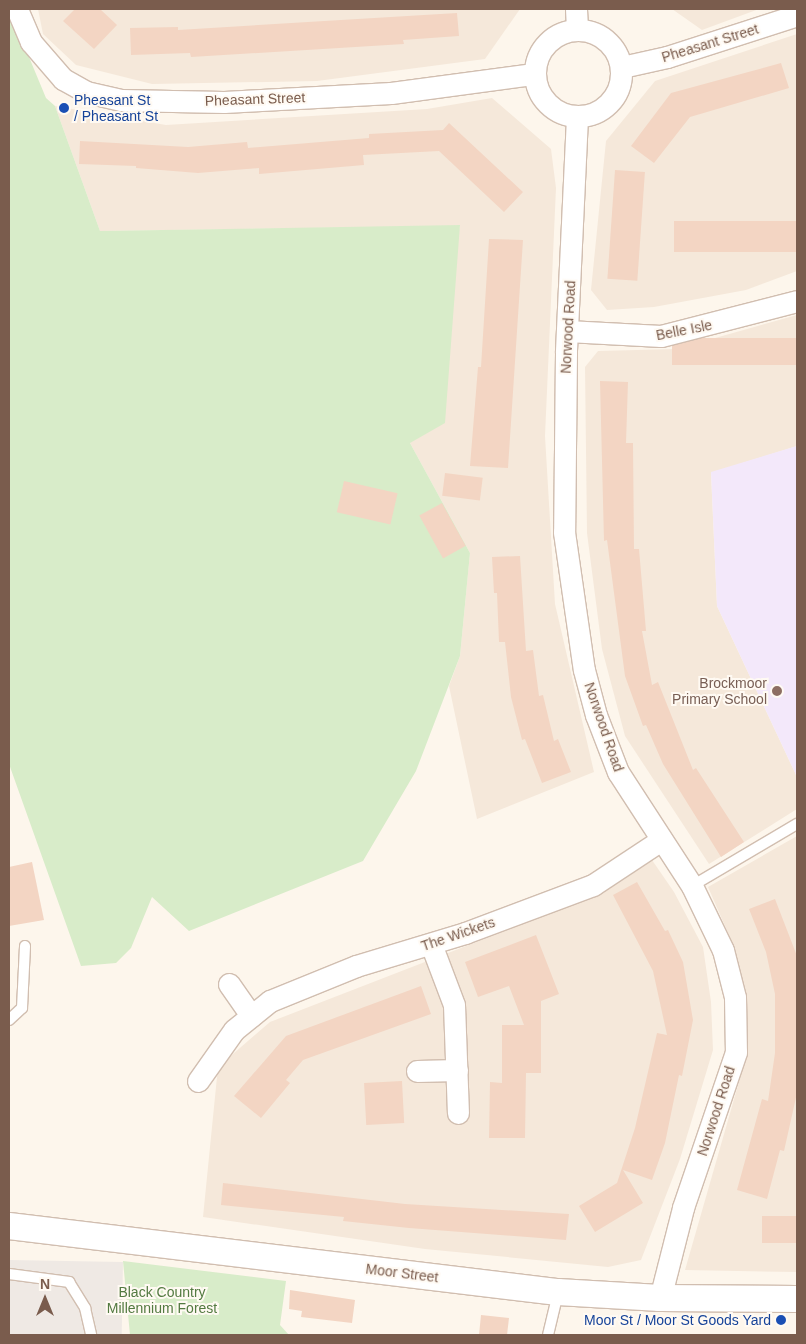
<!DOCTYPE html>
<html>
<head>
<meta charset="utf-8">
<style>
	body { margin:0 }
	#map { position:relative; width:806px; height:1344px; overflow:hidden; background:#fdf6ec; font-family:Arial,sans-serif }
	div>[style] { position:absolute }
	.residential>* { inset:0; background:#f5e8da }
	.industrial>* { inset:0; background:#efe9e4; transform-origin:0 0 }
	.education>* { inset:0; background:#f3e8fa }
	.green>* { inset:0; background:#d8ecc9 }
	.building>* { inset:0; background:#f3d5c3; transform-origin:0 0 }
	.roads { filter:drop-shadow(1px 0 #d1beb0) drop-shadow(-1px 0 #d1beb0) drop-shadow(0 1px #d1beb0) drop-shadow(0 -1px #d1beb0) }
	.service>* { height:10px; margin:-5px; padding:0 5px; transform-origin:5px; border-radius:5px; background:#fff }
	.minor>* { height:21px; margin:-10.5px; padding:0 10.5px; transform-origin:10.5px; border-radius:10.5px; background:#fff }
	.minor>.ring { margin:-10.5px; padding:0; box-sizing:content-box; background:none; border:21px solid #fff; border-radius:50% }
	.tertiary>* { height:26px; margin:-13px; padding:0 13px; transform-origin:13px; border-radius:13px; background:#fff }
	.dots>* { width:14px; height:14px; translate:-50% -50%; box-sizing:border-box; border:2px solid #fffaf3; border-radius:50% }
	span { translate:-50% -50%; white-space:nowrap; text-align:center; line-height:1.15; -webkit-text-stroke:4px #fffaf3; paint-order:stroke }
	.street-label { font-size:14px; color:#7a5c4d }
	.transit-label { font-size:14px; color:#164399 }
	.left { translate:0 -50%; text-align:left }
	.right { translate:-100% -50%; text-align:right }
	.education-label { font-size:14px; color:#785e54 }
	.park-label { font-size:14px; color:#537a41 }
	.frame { position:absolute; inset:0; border:10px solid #7a5c4d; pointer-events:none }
	.north { position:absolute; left:20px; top:1274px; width:50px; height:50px; -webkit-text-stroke:4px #fffaf3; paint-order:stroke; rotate:0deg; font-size:14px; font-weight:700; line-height:20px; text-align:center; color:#7a5c4d }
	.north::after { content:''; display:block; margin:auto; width:18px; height:22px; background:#7a5c4d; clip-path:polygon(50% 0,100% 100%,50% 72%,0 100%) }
</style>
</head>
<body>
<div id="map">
	<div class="residential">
		<i style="clip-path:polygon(38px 9px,520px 9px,485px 59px,317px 81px,152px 84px,76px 65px,43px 34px)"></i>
		<i style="clip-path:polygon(672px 9px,759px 9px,702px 30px)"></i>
		<i style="clip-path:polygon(797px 34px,797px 271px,746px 290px,654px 307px,607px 310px,591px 290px,606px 141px,655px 81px)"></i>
		<i style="clip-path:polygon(492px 98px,551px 149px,556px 188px,545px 436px,555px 604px,594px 772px,477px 819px,449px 686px,460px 656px,470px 553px,410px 443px,460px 226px,100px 231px,55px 106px,166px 125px,427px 109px)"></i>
		<i style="clip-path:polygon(797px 315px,797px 446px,711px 473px,717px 606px,797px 777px,797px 809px,709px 864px,625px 736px,602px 649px,587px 533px,585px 367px,598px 351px,676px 349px)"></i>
		<i style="clip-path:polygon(797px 836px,797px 1272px,685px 1270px,747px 1054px,745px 995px,732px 942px,708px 887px)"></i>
		<i style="clip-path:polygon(652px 860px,674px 892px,703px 947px,711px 1002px,713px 1050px,680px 1159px,641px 1260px,608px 1267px,425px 1249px,203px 1217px,218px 1067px,270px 1022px,562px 909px)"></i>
	</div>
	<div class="industrial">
		<i style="left:9px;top:1260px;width:114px;height:75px;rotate:1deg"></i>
	</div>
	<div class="education">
		<i style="clip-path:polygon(797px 446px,797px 777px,717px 606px,711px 472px)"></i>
	</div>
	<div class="green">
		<i style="clip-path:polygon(9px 9px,46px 98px,55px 106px,100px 231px,460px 225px,445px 423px,410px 443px,470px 553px,460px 656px,416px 771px,363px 861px,189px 931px,152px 897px,131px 948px,116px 963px,81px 966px,9px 764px)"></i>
		<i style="clip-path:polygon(123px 1261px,286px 1281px,280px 1325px,289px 1335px,130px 1335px)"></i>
	</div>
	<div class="building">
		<i style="clip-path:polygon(75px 9px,100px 9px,117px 25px,94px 49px,63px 21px)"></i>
		<i style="clip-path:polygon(457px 13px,459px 36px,403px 40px,404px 44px,191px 57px,190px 53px,131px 55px,130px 28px,178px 27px,178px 30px)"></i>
		<i style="clip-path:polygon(781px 63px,789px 88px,690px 117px,654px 163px,631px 146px,671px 93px)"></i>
		<i style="clip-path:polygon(449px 123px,523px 192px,504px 212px,439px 151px,363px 155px,364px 165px,259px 174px,259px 168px,198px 173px,136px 168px,136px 166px,79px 164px,80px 141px,188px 147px,247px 142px,248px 148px,369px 138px,369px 134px,443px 130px)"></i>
		<i style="left:615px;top:170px;width:30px;height:109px;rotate:4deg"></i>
		<i style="left:797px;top:221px;width:31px;height:123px;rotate:90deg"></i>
		<i style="clip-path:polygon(489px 239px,523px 240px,508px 468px,470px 466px,478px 367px,481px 367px)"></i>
		<i style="left:797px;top:338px;width:27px;height:125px;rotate:90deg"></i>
		<i style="clip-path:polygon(600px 381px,628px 382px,626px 443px,633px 443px,634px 549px,639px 549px,646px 631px,642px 631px,652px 685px,658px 682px,693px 770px,696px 768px,744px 842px,721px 857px,663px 764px,646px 725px,643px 726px,625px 676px,607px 540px,604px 541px)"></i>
		<i style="left:445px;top:473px;width:38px;height:23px;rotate:7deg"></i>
		<i style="left:344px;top:481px;width:55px;height:32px;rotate:13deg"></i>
		<i style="left:442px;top:503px;width:49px;height:26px;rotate:61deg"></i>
		<i style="clip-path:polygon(520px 556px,526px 651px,533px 650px,539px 696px,543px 695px,554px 741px,558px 739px,571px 772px,542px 783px,525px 739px,522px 740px,511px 697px,505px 642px,499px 642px,497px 593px,494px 593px,492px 557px)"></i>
		<i style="clip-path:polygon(32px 862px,44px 920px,9px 926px,9px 867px)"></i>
		<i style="clip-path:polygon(637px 882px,665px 931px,668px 930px,683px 962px,693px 1020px,682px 1076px,679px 1075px,665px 1143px,652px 1180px,623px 1170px,643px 1203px,595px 1232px,579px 1206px,617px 1183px,635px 1128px,657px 1033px,667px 1035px,653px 971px,613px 895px)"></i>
		<i style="clip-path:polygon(775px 899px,797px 956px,797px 1093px,784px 1151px,780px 1150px,767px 1199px,737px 1190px,762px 1099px,768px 1101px,775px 1053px,775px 994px,766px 952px,749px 909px)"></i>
		<i style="clip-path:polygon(536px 935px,559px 994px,541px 1001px,541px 1073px,526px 1073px,525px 1138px,489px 1138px,490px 1082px,502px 1083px,502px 1025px,524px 1025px,509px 986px,478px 997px,465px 962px)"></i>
		<i style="clip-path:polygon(421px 986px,431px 1014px,303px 1060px,286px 1080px,290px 1083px,261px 1118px,234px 1096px,286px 1036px)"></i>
		<i style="left:402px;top:1081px;width:42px;height:38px;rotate:87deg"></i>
		<i style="clip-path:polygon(223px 1183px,405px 1204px,569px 1214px,566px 1240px,409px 1228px,343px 1221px,344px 1217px,221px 1205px)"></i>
		<i style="left:762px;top:1216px;width:35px;height:27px"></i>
		<i style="clip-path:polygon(290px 1290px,355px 1300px,352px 1323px,301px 1317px,302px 1311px,289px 1309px)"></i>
		<i style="clip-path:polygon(481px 1315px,509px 1318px,507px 1335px,479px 1335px)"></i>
	</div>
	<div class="roads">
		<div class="service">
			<i style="left:692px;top:886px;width:122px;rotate:-30.6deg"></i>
			<i style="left:9px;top:1020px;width:18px;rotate:-43deg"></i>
			<i style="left:22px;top:1008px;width:62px;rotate:-87.2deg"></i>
			<i style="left:9px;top:1274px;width:61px;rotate:7.6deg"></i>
			<i style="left:69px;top:1282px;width:31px;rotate:58deg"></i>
			<i style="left:85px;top:1308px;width:28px;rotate:77deg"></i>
			<i style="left:548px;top:1335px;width:43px;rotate:-76.6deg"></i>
		</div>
		<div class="minor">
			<i style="left:17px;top:9px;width:36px;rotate:67deg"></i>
			<i style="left:31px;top:42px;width:49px;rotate:49.1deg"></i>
			<i style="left:63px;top:79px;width:26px;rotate:29deg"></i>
			<i style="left:86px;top:92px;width:36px;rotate:13deg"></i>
			<i style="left:121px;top:100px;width:103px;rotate:1.1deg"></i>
			<i style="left:224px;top:102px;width:167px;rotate:-3.1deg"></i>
			<i style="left:391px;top:93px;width:144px;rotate:-7.6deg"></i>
			<i style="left:576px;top:9px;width:20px;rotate:87deg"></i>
			<i class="ring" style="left:535px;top:30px;width:65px;height:65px"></i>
			<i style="left:622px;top:67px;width:46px;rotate:-12.5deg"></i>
			<i style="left:667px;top:57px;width:137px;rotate:-17.9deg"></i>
			<i style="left:577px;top:117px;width:236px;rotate:92.7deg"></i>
			<i style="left:566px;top:353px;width:179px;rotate:90.6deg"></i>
			<i style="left:564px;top:532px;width:139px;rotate:81.8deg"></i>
			<i style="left:584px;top:670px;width:47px;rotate:75.1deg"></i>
			<i style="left:596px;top:715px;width:61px;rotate:68.9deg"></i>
			<i style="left:618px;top:772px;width:136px;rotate:57deg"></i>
			<i style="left:692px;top:886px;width:71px;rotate:64.2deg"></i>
			<i style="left:723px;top:950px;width:49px;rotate:75.7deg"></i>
			<i style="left:735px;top:997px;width:55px;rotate:89deg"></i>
			<i style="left:736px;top:1052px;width:165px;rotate:108.8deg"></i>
			<i style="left:683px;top:1208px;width:93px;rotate:104.3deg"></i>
			<i style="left:567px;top:331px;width:94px;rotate:3deg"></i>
			<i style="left:661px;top:336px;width:140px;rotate:-14.4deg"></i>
			<i style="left:431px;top:944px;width:65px;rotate:69.3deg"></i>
			<i style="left:454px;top:1005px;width:108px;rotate:87.9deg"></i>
			<i style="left:229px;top:984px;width:39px;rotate:55deg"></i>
			<i style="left:417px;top:1071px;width:40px;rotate:-1.4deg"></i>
			<i style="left:198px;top:1081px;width:62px;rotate:-54.8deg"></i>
			<i style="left:234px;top:1030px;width:46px;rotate:-38.9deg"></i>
			<i style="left:270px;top:1001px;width:93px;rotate:-22.1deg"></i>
			<i style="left:356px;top:966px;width:114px;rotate:-16.8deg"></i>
			<i style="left:465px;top:933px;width:137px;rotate:-20.6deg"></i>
			<i style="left:593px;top:885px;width:82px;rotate:-33.5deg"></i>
		</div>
		<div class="tertiary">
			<i style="left:9px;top:1226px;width:553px;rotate:6.86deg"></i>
			<i style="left:558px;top:1292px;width:102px;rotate:3.4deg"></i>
			<i style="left:660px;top:1298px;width:137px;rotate:0.4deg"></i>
		</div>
	</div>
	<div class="dots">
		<i style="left:64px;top:108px;background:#1a4fb4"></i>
		<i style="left:777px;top:691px;background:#8d6e63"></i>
		<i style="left:781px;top:1320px;background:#1a4fb4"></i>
	</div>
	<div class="street-label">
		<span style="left:710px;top:43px;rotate:-17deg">Pheasant Street</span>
		<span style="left:255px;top:99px;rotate:-2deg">Pheasant Street</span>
		<span style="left:568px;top:327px;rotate:-87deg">Norwood Road</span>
		<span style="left:684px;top:330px;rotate:-11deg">Belle Isle</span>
		<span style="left:604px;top:727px;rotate:71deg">Norwood Road</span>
		<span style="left:458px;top:934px;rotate:-19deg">The Wickets</span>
		<span style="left:716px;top:1111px;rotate:-72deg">Norwood Road</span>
		<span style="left:402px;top:1273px;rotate:7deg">Moor Street</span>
	</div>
	<div class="transit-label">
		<span class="left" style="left:74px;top:108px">Pheasant St<br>/ Pheasant St</span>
		<span class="right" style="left:771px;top:1320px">Moor St / Moor St Goods Yard</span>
	</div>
	<div class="education-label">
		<span class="right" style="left:767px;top:691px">Brockmoor<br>Primary School</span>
	</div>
	<div class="park-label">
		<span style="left:162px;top:1300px">Black Country<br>Millennium Forest</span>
	</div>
	<div class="frame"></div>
	<div class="north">N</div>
</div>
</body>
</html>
